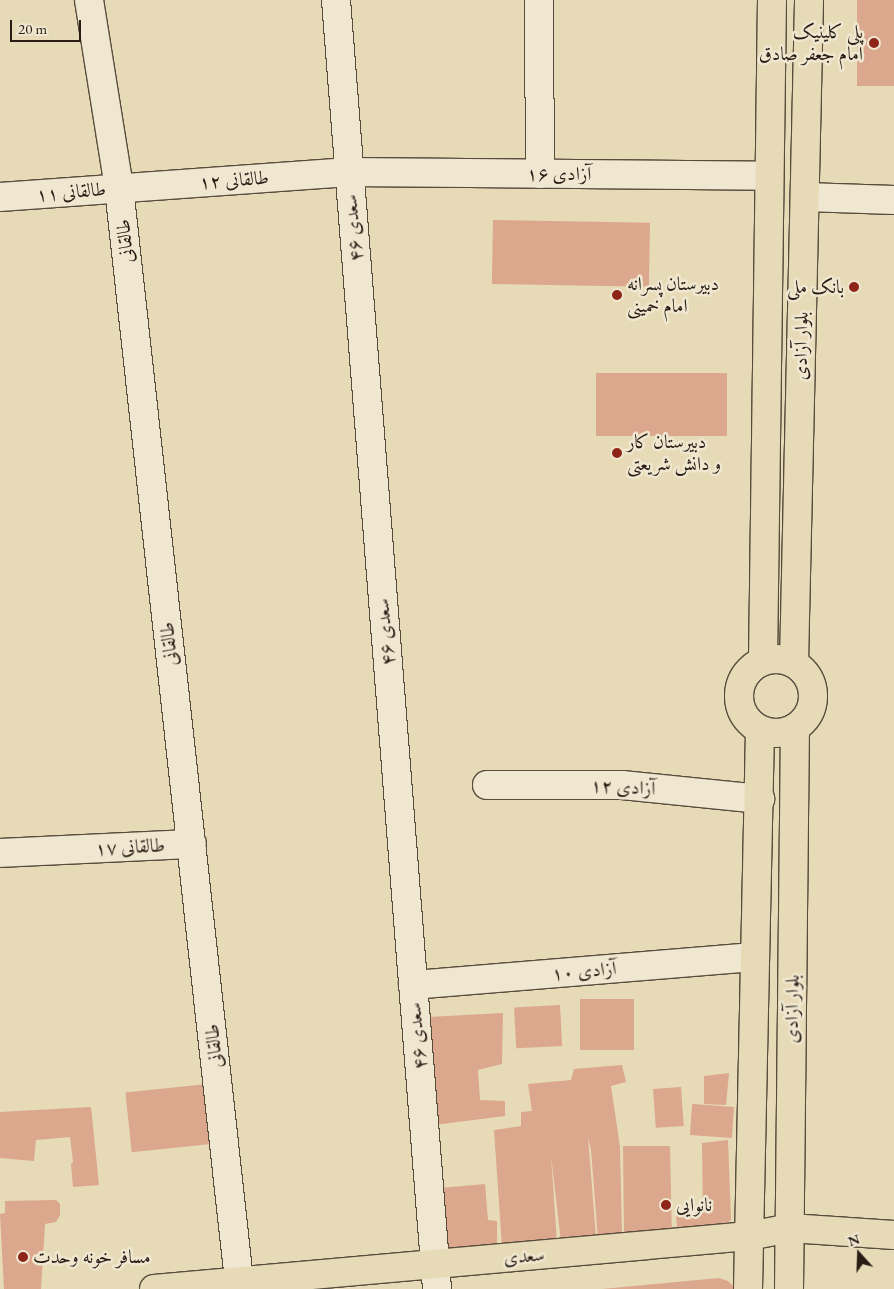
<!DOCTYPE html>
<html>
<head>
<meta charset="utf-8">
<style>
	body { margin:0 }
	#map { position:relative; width:894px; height:1289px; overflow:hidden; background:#e7dab6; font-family:"EB Garamond",Amiri,serif }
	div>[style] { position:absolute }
	.building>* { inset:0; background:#dba78d; transform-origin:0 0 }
	.roads { filter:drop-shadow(1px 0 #584c3d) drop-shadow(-1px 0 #584c3d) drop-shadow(0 1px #584c3d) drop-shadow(0 -1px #584c3d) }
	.minor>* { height:28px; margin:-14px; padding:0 14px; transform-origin:14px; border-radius:14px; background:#efe7d0 }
	.major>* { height:28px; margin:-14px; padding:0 14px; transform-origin:14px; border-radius:14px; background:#e7dab6 }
	.major>.ring { margin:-14px; padding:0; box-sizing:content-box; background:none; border:28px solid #e7dab6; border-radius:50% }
	.dots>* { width:14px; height:14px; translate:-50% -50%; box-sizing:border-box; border:2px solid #efe7d0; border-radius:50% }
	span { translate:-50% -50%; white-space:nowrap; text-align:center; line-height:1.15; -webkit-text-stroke:5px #efe7d0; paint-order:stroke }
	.poi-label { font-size:19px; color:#281c15 }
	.right { translate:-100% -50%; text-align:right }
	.left { translate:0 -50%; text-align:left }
	.street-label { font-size:19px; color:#281c15 }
	.north { position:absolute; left:834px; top:1229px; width:50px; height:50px; -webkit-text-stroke:4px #efe7d0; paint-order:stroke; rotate:340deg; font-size:14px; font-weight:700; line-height:20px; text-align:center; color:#281c15 }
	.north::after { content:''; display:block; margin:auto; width:18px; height:22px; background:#281c15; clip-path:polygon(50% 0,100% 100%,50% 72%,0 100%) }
	.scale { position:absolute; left:10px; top:20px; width:71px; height:22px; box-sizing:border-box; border:2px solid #281c15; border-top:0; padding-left:6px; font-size:15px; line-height:18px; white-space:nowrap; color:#281c15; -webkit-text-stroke:4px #efe7d0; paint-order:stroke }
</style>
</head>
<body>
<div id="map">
	<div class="building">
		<i style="left:857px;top:0;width:37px;height:86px"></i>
		<i style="left:493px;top:220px;width:157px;height:64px;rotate:1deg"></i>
		<i style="left:596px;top:373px;width:131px;height:63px"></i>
		<i style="left:634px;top:999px;width:51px;height:54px;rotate:90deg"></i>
		<i style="left:560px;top:1005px;width:41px;height:46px;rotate:87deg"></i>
		<i style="clip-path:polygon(503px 1013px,502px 1064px,478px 1070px,480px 1100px,505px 1101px,505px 1116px,434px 1125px,428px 1017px)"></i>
		<i style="clip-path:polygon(622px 1065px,626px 1082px,611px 1086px,620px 1147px,622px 1236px,598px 1239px,591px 1150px,588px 1137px,596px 1237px,561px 1242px,551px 1155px,557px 1243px,502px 1247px,494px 1130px,521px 1126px,521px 1112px,532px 1111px,528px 1084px,571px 1080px,574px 1069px)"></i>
		<i style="clip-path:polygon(729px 1073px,726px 1105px,704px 1104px,704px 1076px)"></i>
		<i style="left:207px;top:1084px;width:60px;height:82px;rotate:84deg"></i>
		<i style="left:681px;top:1087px;width:39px;height:28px;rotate:86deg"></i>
		<i style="clip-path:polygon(91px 1107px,99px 1185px,73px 1187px,71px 1164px,73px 1162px,70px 1137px,36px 1140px,34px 1161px,0 1158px,0 1112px)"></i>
		<i style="left:734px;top:1107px;width:31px;height:42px;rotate:94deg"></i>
		<i style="clip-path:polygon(728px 1140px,731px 1220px,708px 1236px,678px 1237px,676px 1215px,703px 1213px,702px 1143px)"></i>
		<i style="clip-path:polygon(623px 1146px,670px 1146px,672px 1240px,635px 1241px,624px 1232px)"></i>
		<i style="clip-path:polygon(485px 1184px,488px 1220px,497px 1221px,497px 1255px,444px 1261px,440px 1188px)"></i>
		<i style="clip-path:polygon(56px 1200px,60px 1204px,60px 1215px,56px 1222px,45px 1224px,41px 1289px,4px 1289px,0 1214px,5px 1213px,5px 1201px)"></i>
		<i style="clip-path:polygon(719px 1278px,728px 1281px,736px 1289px,602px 1289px)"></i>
	</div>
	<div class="roads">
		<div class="minor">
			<i style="left:89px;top:0;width:190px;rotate:80.9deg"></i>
			<i style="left:119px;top:188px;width:1108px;rotate:83.73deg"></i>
			<i style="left:336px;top:0;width:1293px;rotate:85.52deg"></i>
			<i style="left:539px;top:0;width:174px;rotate:89.7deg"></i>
			<i style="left:0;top:197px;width:350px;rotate:-4.1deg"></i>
			<i style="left:349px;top:172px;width:420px;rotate:0.5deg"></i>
			<i style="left:805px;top:197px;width:89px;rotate:1.9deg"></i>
			<i style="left:487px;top:785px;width:135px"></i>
			<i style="left:622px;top:785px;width:139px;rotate:5.8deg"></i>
			<i style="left:0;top:853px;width:192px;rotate:-2.7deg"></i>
			<i style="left:413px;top:985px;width:343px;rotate:-4.7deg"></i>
		</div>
		<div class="major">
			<i class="ring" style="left:739px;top:659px;width:46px;height:46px"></i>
			<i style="left:763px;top:661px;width:661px;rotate:-89.22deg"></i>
			<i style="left:794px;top:663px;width:663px;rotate:-88.7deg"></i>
			<i style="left:154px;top:1289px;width:597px;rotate:-5.09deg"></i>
			<i style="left:749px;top:1236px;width:42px;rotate:-11deg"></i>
			<i style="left:790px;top:1228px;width:104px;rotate:3.9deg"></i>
			<i style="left:748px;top:1289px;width:559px;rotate:-88.77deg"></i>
			<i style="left:789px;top:1289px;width:561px;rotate:-89.39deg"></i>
		</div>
	</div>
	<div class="dots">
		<i style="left:874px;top:43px;background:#8f2418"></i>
		<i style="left:854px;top:287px;background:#8f2418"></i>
		<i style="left:617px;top:295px;background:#8f2418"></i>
		<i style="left:617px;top:453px;background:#8f2418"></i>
		<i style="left:666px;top:1205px;background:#8f2418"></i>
		<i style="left:23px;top:1257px;background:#8f2418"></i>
	</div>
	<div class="poi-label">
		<span class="right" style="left:863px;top:43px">پلی کلینیک<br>امام جعفر صادق</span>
		<span class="left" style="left:627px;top:295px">دبیرستان پسرانه<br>امام خمینی</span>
		<span class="right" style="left:844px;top:287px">بانک ملی</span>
		<span class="left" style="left:627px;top:453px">دبیرستان کار<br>و دانش شریعتی</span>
		<span class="left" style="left:676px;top:1205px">نانوایی</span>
		<span class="left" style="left:33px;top:1257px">مسافر خونه وحدت</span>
	</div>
	<div class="street-label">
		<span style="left:559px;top:174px">آزادی ۱۶</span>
		<span style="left:234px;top:180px;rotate:-4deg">طالقانی ۱۲</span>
		<span style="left:71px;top:192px;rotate:-5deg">طالقانی ۱۱</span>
		<span style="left:353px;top:228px;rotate:-95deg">سعدی ۴۶</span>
		<span style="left:125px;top:241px;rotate:-96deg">طالقانی</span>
		<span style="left:801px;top:346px;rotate:-89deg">بلوار آزادی</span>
		<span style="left:385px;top:632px;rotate:-95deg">سعدی ۴۶</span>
		<span style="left:169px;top:644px;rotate:-96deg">طالقانی</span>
		<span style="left:623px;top:787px;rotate:3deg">آزادی ۱۲</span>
		<span style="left:130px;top:847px;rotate:-3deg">طالقانی ۱۷</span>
		<span style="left:584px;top:971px;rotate:-5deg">آزادی ۱۰</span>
		<span style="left:792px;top:1009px;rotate:-89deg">بلوار آزادی</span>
		<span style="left:417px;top:1036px;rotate:-95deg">سعدی ۴۶</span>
		<span style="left:214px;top:1046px;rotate:-96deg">طالقانی</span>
		<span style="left:524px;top:1256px;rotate:-5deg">سعدی</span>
	</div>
	<div class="north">N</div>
	<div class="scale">20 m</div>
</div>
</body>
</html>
